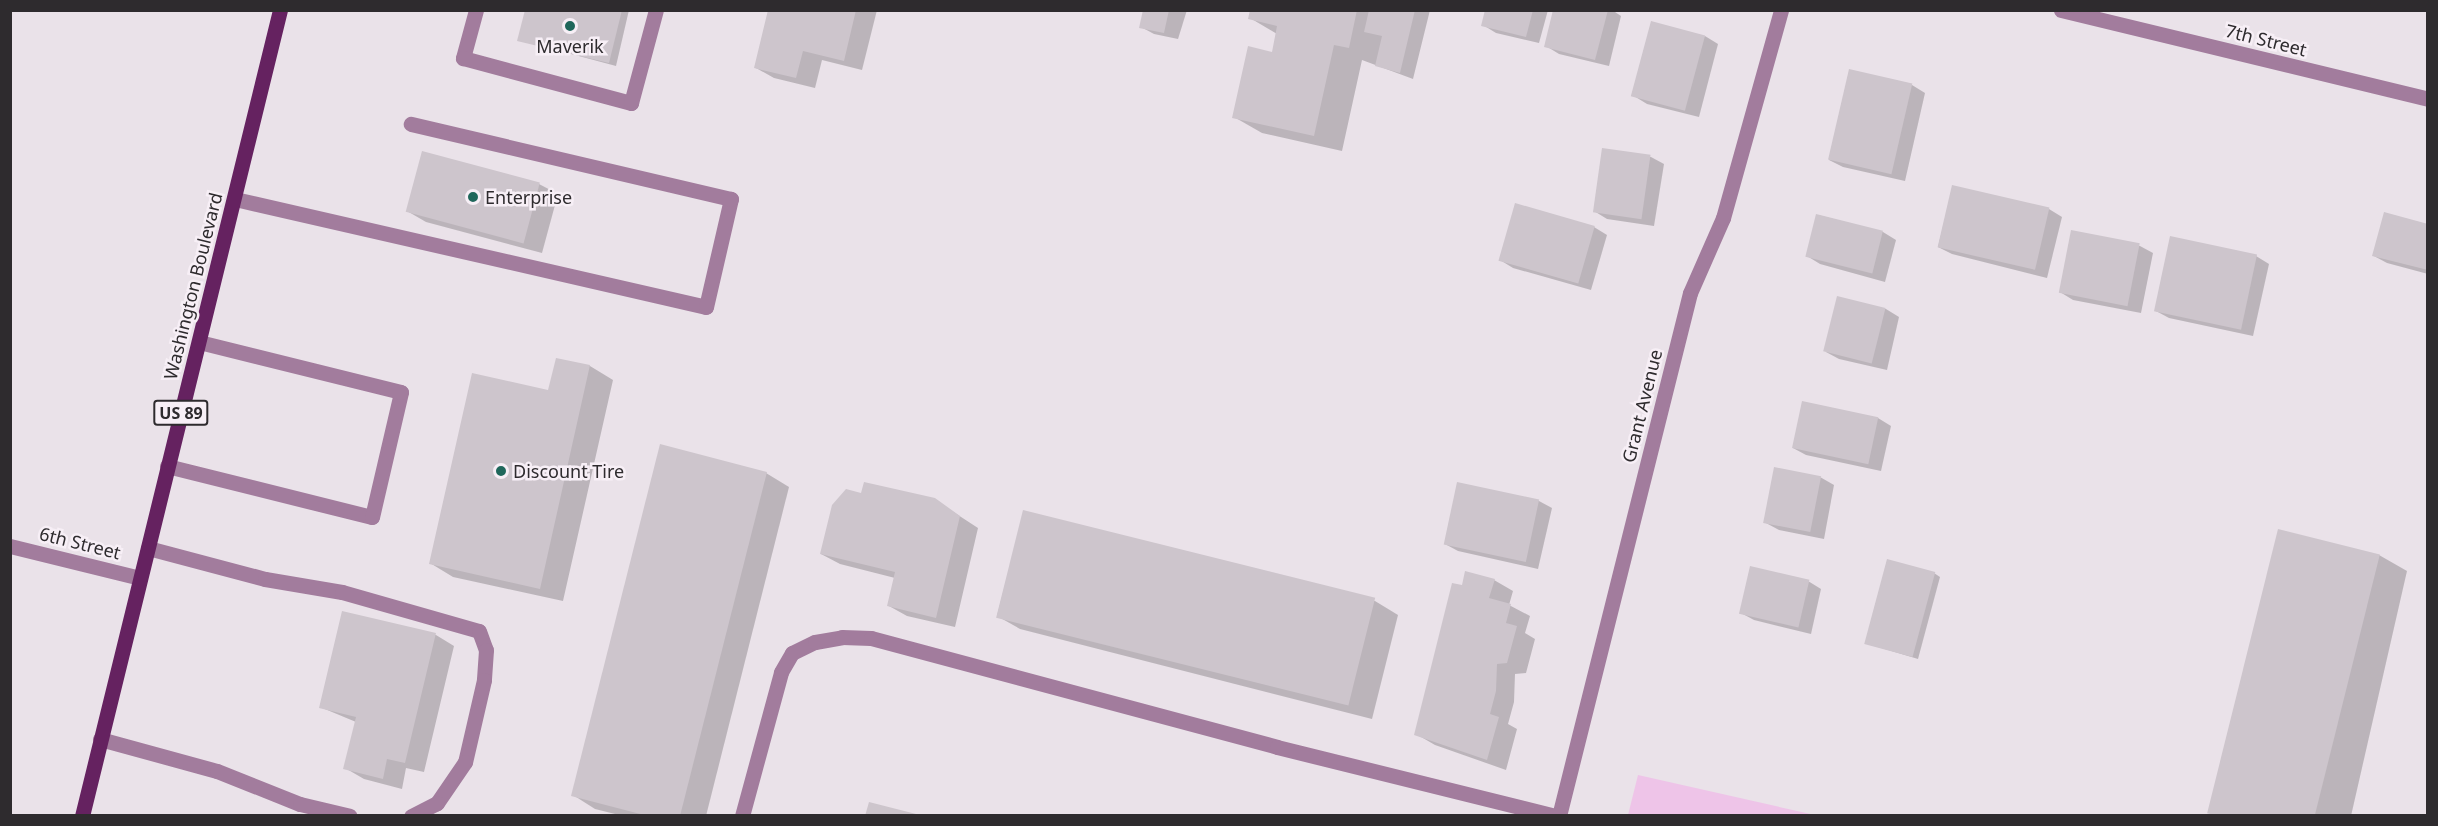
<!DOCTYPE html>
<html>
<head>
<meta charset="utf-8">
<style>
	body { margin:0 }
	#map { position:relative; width:2438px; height:826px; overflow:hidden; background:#eae2e9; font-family:"Noto Sans",sans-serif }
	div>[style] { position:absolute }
	.green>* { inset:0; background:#eec4e8 }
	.shadow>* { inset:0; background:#0003 }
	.building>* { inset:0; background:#cdc5cc; transform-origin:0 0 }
	.minor>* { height:15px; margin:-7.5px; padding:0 7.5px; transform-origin:7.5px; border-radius:7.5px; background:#a27c9d }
	.major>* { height:15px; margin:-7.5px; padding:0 7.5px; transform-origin:7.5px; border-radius:7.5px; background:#652260 }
	.dots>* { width:16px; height:16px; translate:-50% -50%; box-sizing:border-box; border:3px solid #f7eff6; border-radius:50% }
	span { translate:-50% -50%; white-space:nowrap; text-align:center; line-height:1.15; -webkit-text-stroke:5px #f7eff6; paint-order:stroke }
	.shield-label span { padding:2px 4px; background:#f7eff6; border:2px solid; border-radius:4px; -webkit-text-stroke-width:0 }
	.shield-label { font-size:16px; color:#2e2b2e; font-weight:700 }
	.street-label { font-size:18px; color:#2e2b2e }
	.poi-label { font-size:18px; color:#2e2b2e }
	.left { translate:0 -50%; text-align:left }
	.frame { position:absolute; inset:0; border:12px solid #2e2b2e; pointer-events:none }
</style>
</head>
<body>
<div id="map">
	<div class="green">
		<i style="clip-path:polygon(1638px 775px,1815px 815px,1628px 815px)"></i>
	</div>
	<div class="shadow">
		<i style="clip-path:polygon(526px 10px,629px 10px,616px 66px,519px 40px)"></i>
		<i style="clip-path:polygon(769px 10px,877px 10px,862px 70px,822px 60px,815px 88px,774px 78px,756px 68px)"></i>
		<i style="clip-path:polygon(1144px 10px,1187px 10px,1178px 39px,1154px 34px,1141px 27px)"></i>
		<i style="clip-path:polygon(1252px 10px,1430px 10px,1413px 79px,1362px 60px,1342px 151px,1262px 133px,1234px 117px,1273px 54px,1277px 34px,1250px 18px)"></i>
		<i style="clip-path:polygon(1486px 10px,1548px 10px,1539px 43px,1496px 33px,1483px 25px)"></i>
		<i style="clip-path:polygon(1555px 10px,1612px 10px,1621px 16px,1609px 66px,1559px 54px,1546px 46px)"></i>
		<i style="clip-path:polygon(1705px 36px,1718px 44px,1699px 117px,1647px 104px,1634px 96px)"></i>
		<i style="clip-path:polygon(1850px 71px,1912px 85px,1925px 93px,1905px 181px,1843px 167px,1829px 160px)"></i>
		<i style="clip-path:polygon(1603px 149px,1651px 157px,1664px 164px,1654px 226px,1607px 219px,1594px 211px)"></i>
		<i style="clip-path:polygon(539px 184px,558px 194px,542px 253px,426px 222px,407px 211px)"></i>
		<i style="clip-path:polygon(1953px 187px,2049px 209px,2062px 217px,2047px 278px,1952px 254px,1938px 247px)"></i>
		<i style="clip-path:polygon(1818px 215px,1883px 232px,1896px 240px,1885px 282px,1820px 264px,1807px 256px)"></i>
		<i style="clip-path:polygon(2428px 225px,2428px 274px,2387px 263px,2374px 256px)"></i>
		<i style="clip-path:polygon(1594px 227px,1607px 235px,1591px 290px,1513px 268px,1500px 260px)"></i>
		<i style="clip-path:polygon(2072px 231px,2140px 246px,2153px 253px,2141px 313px,2073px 300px,2060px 292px)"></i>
		<i style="clip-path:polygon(2256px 256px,2269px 264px,2253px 336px,2169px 318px,2156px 311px)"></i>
		<i style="clip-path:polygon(1838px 298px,1886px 309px,1899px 317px,1887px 370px,1839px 359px,1826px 352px)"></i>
		<i style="clip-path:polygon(557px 359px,590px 366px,613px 380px,563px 601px,453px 577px,430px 563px,549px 391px)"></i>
		<i style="clip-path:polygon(1803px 402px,1878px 418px,1891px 426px,1881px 471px,1806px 455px,1793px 448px)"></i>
		<i style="clip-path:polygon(766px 473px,789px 487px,706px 816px,623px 816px,595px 809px,573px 795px)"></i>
		<i style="clip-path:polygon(1820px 477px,1834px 485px,1824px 539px,1779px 530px,1766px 523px)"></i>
		<i style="clip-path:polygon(1458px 483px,1539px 501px,1552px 508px,1538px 569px,1458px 551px,1445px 544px)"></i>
		<i style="clip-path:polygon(935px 500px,978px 528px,955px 627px,907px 616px,889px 606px,895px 578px,840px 564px,821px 554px)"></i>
		<i style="clip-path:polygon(1024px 512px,1375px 601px,1398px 615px,1372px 719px,1020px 629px,997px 616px)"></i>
		<i style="clip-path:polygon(2379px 555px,2407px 571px,2351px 816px,2218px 816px)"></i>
		<i style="clip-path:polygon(1934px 573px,1940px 577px,1918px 659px,1865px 643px)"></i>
		<i style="clip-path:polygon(1494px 580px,1513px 591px,1509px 605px,1530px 616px,1525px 633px,1535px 639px,1526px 673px,1515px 674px,1514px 702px,1508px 724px,1517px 729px,1506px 770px,1435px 745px,1416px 734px,1463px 587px)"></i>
		<i style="clip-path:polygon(1808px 581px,1821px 589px,1811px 634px,1754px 620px,1741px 613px)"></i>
		<i style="clip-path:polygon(343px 613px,436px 635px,454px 646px,424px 772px,406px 768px,402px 789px,364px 779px,345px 768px,356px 722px,320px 707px)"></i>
	</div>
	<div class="building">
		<i style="clip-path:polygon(525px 10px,622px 10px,609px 63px,517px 41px)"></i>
		<i style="clip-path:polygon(768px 10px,856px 10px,844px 61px,803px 51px,796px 78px,754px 68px)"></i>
		<i style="clip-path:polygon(1143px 10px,1169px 10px,1164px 33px,1139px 28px)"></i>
		<i style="clip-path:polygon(1250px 10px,1357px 10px,1349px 48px,1334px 45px,1314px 136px,1232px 118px,1248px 46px,1272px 52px,1277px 26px,1248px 19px)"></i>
		<i style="clip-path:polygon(1369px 10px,1415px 10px,1400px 73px,1375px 66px,1382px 36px,1364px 32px)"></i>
		<i style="clip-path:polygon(1485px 10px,1533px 10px,1526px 37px,1481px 26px)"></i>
		<i style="clip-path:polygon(1553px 10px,1608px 10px,1595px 60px,1544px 47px)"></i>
		<i style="left:1651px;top:21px;width:56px;height:78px;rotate:15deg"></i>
		<i style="left:1849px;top:69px;width:65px;height:93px;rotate:13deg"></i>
		<i style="left:1602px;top:148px;width:49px;height:65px;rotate:8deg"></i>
		<i style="left:422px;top:151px;width:122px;height:63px;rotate:15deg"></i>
		<i style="left:1952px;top:185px;width:100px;height:64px;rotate:13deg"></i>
		<i style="left:1515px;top:203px;width:83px;height:60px;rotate:16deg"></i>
		<i style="clip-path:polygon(2384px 212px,2428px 224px,2428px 270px,2372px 256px)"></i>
		<i style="left:1816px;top:214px;width:69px;height:44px;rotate:14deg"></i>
		<i style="left:2071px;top:230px;width:70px;height:64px;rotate:11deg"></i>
		<i style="left:2170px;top:236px;width:89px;height:77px;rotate:12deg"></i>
		<i style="left:1837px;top:296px;width:50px;height:57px;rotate:14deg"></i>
		<i style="clip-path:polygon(556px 358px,590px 365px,540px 589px,429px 564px,472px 373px,548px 390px)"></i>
		<i style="left:1802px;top:401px;width:78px;height:48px;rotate:12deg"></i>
		<i style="clip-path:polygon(660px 444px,767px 472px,680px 816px,648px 816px,571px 796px)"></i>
		<i style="left:1774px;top:467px;width:48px;height:57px;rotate:11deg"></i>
		<i style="clip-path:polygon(864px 482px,935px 498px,960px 516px,936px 618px,887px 606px,895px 572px,820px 554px,832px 505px,846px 489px,861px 493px)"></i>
		<i style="left:1457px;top:482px;width:84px;height:64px;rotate:12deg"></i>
		<i style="left:1023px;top:510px;width:363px;height:111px;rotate:14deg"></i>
		<i style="left:2278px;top:529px;width:105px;height:293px;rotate:14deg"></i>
		<i style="left:1887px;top:559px;width:50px;height:88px;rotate:15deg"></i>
		<i style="left:1750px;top:566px;width:61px;height:49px;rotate:13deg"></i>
		<i style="clip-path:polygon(1465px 571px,1495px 579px,1489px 598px,1511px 604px,1506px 623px,1517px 626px,1507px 663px,1497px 664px,1496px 691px,1490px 714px,1499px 717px,1487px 760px,1414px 735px,1452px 583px,1462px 585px)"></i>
		<i style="clip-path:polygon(342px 611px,436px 633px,405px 763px,387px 759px,383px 779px,343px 769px,356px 717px,319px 708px)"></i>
		<i style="clip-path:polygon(869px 802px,920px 815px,920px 816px,865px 816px)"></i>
	</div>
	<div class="minor">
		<i style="left:476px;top:10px;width:50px;rotate:105.2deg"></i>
		<i style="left:463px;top:58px;width:174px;rotate:15deg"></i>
		<i style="left:631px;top:103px;width:96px;rotate:-75deg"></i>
		<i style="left:2061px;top:10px;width:378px;rotate:13.6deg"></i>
		<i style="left:235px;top:199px;width:483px;rotate:12.9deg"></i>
		<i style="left:706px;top:307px;width:111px;rotate:-77deg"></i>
		<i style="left:731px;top:199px;width:329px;rotate:-166.8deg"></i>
		<i style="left:167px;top:466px;width:211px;rotate:14deg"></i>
		<i style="left:372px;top:517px;width:128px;rotate:-76.9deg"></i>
		<i style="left:401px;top:392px;width:208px;rotate:-166.1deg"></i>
		<i style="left:10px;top:546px;width:134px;rotate:13.8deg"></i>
		<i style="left:148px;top:548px;width:121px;rotate:14.8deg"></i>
		<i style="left:265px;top:579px;width:78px;rotate:9.6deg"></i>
		<i style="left:342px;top:592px;width:142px;rotate:15.9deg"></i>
		<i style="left:479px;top:631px;width:20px;rotate:70deg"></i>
		<i style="left:486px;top:650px;width:30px;rotate:94deg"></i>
		<i style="left:484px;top:680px;width:84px;rotate:103deg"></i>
		<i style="left:465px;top:762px;width:50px;rotate:124.3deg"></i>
		<i style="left:437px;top:803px;width:29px;rotate:153deg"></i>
		<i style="left:100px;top:739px;width:121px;rotate:15.3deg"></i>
		<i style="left:217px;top:771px;width:89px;rotate:21.7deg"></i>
		<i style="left:300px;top:804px;width:51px;rotate:13.5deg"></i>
		<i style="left:742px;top:816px;width:149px;rotate:-74.8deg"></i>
		<i style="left:781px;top:672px;width:22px;rotate:-60deg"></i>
		<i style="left:792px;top:653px;width:25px;rotate:-26deg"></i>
		<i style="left:815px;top:642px;width:27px;rotate:-10deg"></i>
		<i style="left:842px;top:637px;width:29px;rotate:2deg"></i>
		<i style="left:871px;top:638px;width:420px;rotate:15deg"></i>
		<i style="left:1277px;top:747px;width:287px;rotate:13.9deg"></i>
		<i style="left:1559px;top:816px;width:539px;rotate:-75.94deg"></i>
		<i style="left:1690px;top:293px;width:82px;rotate:-66.3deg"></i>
		<i style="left:1723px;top:218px;width:216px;rotate:-74.4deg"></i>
	</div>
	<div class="major">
		<i style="left:82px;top:816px;width:830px;rotate:-76.2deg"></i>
	</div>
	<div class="dots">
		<i style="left:570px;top:26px;background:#1f675b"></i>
		<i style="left:473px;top:197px;background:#1f675b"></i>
		<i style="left:501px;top:471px;background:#1f675b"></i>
	</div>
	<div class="shield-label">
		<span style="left:181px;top:413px">US 89</span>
	</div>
	<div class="street-label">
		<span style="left:2266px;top:40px;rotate:14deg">7th Street</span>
		<span style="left:193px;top:286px;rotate:-76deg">Washington Boulevard</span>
		<span style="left:1642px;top:406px;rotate:-76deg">Grant Avenue</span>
		<span style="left:80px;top:543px;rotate:14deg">6th Street</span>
	</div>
	<div class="poi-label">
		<span style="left:570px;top:46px">Maverik</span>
		<span class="left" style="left:485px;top:197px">Enterprise</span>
		<span class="left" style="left:513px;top:471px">Discount Tire</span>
	</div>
	<div class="frame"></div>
</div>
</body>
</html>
